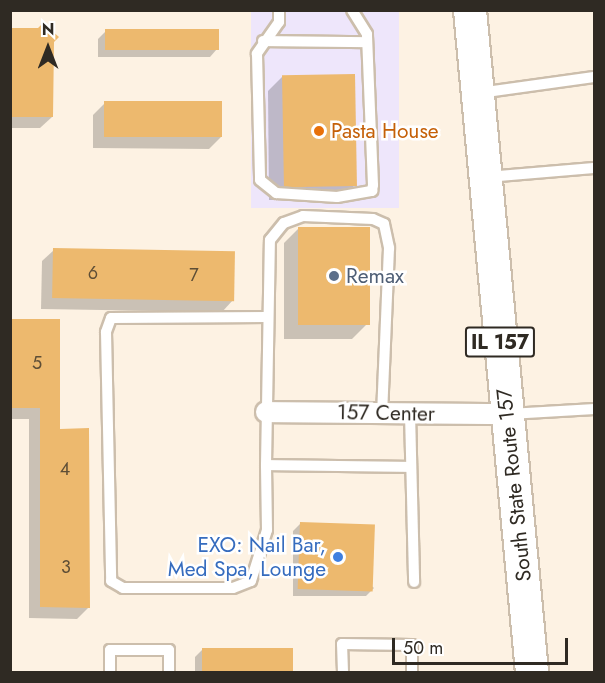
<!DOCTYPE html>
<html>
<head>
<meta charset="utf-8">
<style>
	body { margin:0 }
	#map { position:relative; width:605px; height:683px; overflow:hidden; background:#fdf2e3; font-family:Jost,sans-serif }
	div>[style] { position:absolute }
	.commercial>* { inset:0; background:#eee6fb; transform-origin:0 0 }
	.shadow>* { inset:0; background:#0003 }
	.building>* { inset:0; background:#edb96e; transform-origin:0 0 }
	.roads { filter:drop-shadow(2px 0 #ccbeac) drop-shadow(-2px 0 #ccbeac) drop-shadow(0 2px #ccbeac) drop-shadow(0 -2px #ccbeac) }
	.service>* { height:10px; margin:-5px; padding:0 5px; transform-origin:5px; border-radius:5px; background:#fff }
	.minor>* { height:20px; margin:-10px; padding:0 10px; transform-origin:10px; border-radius:10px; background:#fff }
	.primary>* { height:32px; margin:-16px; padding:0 16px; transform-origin:16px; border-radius:16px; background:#fff }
	.dots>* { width:16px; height:16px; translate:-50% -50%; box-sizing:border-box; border:3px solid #fff; border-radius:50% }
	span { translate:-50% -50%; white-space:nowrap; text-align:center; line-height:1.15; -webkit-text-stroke:5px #fff; paint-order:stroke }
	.number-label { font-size:18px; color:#5e4e36 }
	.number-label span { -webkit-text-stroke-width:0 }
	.shield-label span { padding:2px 4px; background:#fff; border:2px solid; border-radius:4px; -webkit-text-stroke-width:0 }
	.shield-label { font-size:20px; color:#2f2a23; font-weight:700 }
	.food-label { font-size:21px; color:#c56008 }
	.left { translate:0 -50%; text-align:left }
	.service-label { font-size:21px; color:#4e5e75 }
	.street-label { font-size:21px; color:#2f2a23 }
	.shop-label { font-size:21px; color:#366cbe }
	.right { translate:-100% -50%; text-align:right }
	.frame { position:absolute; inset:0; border:12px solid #2f2a23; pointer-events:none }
	.north { position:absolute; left:18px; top:18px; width:60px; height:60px; -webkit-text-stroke:4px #fff; paint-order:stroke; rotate:0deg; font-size:16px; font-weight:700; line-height:24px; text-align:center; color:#2f2a23 }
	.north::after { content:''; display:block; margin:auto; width:21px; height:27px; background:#2f2a23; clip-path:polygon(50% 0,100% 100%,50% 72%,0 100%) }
	.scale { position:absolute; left:392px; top:638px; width:176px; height:27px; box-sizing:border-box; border:3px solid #2f2a23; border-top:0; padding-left:8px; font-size:18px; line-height:21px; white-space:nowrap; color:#2f2a23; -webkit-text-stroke:4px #fff; paint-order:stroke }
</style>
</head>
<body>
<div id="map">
	<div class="commercial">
		<i style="left:251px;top:11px;width:148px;height:197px"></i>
	</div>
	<div class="shadow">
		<i style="clip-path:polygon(10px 29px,53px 42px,52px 117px,40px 128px,10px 128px)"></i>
		<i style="clip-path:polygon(106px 31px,217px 49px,210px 57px,98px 57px,98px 39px)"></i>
		<i style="clip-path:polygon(283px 76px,354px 186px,340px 200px,269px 200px,268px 91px)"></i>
		<i style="clip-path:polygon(105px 103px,221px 137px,209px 149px,93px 148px,93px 115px)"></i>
		<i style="clip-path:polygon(299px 228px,367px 324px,352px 339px,284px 339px,284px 243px)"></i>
		<i style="clip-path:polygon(54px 250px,233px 300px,222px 312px,41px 309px,42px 261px)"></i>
		<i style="clip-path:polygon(10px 321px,58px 430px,89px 607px,77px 619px,29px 618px,29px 419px,10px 419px)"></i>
		<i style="clip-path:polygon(301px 523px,374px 588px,366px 596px,293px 596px,293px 531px)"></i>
		<i style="clip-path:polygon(203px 649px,291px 650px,291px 672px,195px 672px,195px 657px)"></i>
	</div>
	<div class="building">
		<i style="clip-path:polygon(43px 23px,59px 37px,54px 42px,53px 117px,10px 117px,10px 28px,38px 28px)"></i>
		<i style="left:105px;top:29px;width:114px;height:21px"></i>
		<i style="left:355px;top:74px;width:112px;height:73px;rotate:89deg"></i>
		<i style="left:104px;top:101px;width:118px;height:36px"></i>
		<i style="left:298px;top:227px;width:72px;height:98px"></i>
		<i style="left:53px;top:248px;width:182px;height:50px;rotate:1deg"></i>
		<i style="clip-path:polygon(10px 319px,60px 319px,60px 429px,89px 428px,90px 608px,40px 607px,40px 408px,10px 408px)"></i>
		<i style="left:300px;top:522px;width:75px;height:67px;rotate:2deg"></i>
		<i style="left:202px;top:648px;width:91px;height:24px"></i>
	</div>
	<div class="roads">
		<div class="service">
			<i style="left:279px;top:10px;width:12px;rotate:90deg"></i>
			<i style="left:279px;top:22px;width:39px;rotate:125deg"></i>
			<i style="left:257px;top:54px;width:126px;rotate:88.6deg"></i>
			<i style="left:260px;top:180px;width:21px;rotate:39deg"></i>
			<i style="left:276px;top:193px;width:61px;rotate:3.8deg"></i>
			<i style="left:337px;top:197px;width:36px;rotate:-10deg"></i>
			<i style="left:372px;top:191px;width:6px;rotate:-81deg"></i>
			<i style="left:373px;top:185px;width:151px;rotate:-92.3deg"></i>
			<i style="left:367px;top:34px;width:28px;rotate:-122deg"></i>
			<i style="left:263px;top:41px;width:104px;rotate:0.6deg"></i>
			<i style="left:479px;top:93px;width:116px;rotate:-7.9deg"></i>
			<i style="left:487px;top:177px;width:107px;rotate:-4.8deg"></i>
			<i style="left:268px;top:317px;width:157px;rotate:179.6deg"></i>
			<i style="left:111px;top:318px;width:15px;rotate:110deg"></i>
			<i style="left:106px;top:332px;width:249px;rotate:88.8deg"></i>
			<i style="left:111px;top:581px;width:14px;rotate:30deg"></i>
			<i style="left:123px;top:588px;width:110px"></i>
			<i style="left:233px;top:588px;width:19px;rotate:-21deg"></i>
			<i style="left:251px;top:581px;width:53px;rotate:-72.6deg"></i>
			<i style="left:267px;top:530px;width:65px;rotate:-90.9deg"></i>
			<i style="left:266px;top:465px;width:145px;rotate:0.8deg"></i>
			<i style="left:410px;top:413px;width:169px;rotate:88.6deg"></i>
			<i style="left:510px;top:414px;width:84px;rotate:-3.4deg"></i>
			<i style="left:266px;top:465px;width:225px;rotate:-89deg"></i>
			<i style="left:270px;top:240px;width:22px;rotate:-51deg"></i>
			<i style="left:284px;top:223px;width:20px;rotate:-20deg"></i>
			<i style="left:303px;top:216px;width:70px;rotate:2.5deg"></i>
			<i style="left:373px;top:219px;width:12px;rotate:24deg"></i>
			<i style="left:384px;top:224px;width:25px;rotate:78deg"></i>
			<i style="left:389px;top:248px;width:165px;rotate:92.4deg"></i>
			<i style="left:110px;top:672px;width:22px;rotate:-90deg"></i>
			<i style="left:110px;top:650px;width:59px"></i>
			<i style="left:169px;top:650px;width:22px;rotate:90deg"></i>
			<i style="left:343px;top:672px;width:28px;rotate:-92deg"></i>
			<i style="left:342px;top:644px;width:70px;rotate:0.8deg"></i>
			<i style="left:412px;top:645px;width:27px;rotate:90deg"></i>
		</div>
		<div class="minor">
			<i style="left:266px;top:412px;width:241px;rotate:0.5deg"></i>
		</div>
		<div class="primary">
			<i style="left:470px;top:10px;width:665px;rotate:84.65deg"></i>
		</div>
	</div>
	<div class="dots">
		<i style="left:319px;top:131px;background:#e8710a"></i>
		<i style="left:334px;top:276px;background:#5c6f8a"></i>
		<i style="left:338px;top:557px;background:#3f7fe0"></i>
	</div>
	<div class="number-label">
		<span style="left:93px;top:273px">6</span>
		<span style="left:194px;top:275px">7</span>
		<span style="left:37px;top:363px">5</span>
		<span style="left:65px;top:469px">4</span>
		<span style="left:66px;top:567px">3</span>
	</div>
	<div class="shield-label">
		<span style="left:500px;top:342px">IL 157</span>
	</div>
	<div class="food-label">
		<span class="left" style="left:331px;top:131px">Pasta House</span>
	</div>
	<div class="service-label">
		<span class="left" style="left:346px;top:276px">Remax</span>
	</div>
	<div class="street-label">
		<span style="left:386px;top:413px;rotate:1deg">157 Center</span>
		<span style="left:514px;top:485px;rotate:-96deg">South State Route 157</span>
	</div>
	<div class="shop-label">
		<span class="right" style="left:326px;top:557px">EXO: Nail Bar,<br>Med Spa, Lounge</span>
	</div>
	<div class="frame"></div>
	<div class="north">N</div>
	<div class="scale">50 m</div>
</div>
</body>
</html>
